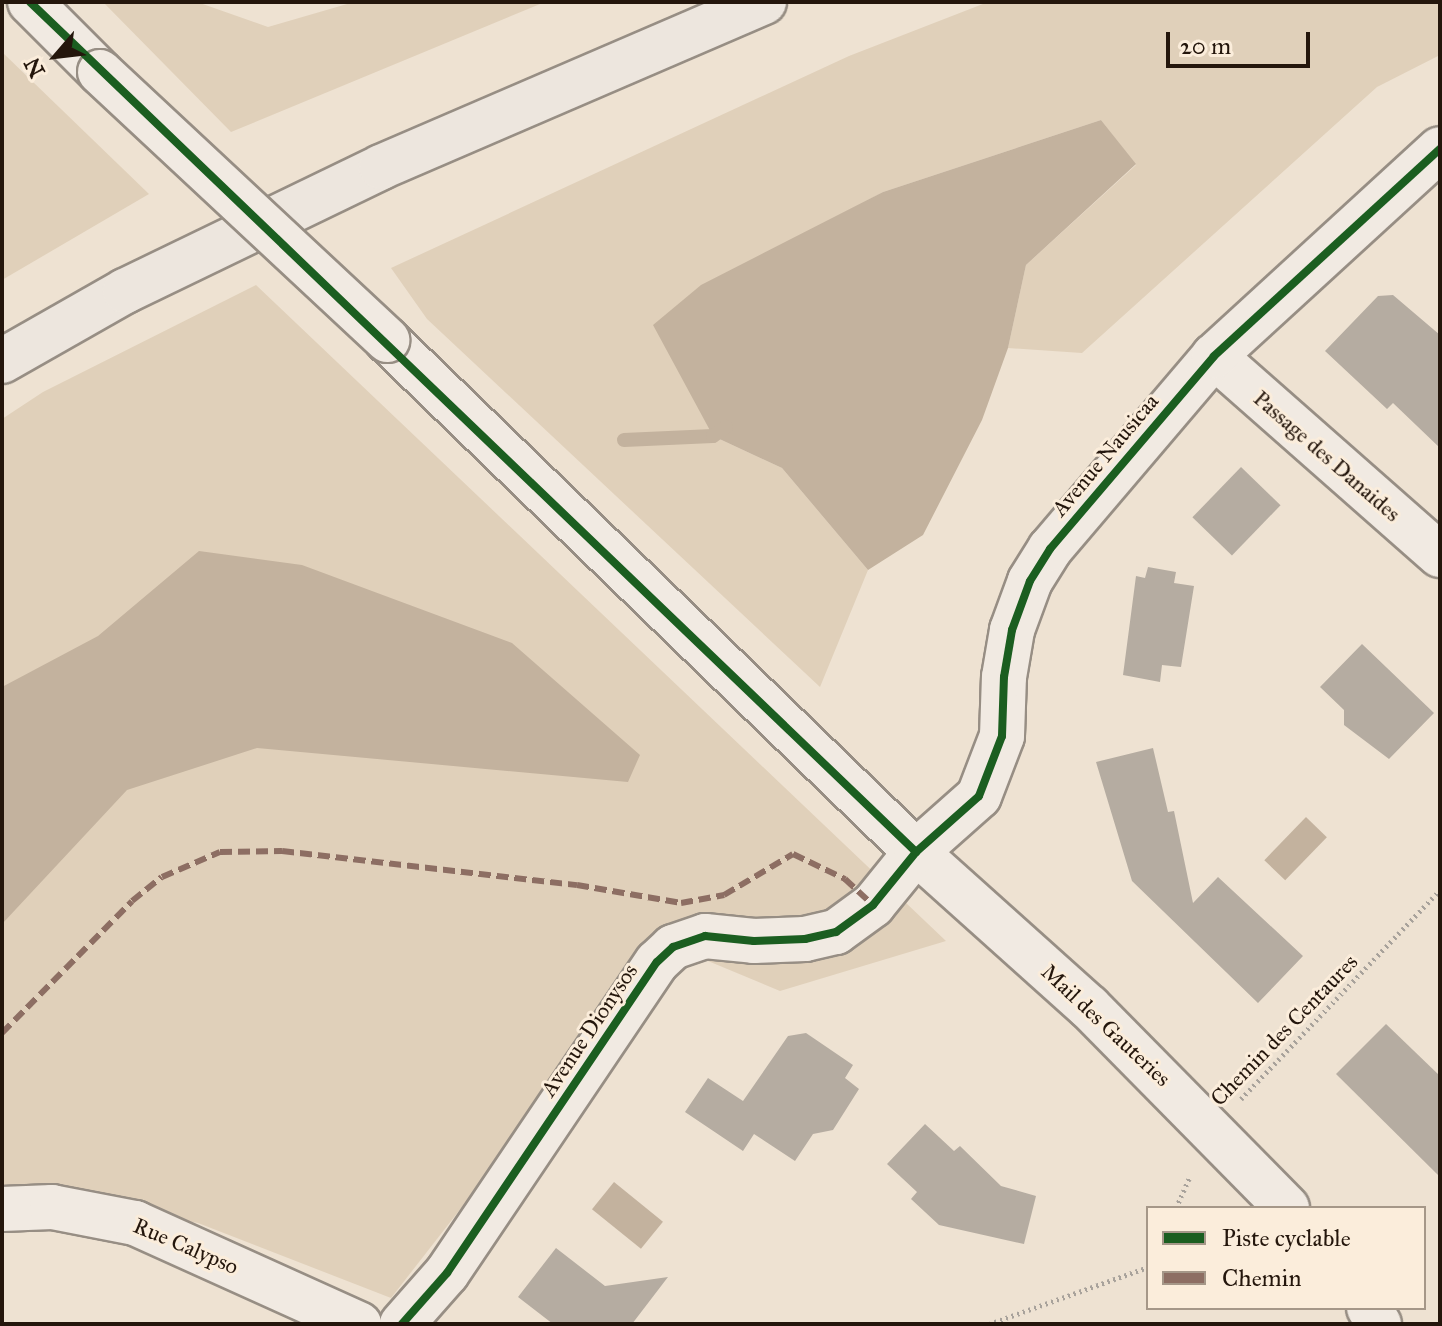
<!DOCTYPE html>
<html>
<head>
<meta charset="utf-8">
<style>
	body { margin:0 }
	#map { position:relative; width:1442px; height:1326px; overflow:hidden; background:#eee2d2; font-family:"IM FELL Great Primer",serif }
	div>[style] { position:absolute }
	.green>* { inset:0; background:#e0d0ba }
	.water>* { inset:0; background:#c3b29e; transform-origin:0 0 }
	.stream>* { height:14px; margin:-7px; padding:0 7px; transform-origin:7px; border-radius:7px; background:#c3b29e }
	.building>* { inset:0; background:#b5aca1; transform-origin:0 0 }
	.path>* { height:5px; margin-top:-2.5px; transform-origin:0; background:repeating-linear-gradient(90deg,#a8a29b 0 2px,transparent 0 6px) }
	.roads { filter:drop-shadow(2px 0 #978e84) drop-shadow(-2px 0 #978e84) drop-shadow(0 2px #978e84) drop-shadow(0 -2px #978e84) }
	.minor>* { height:44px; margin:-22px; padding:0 22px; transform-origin:22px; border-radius:22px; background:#f1eae2 }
	.primary>* { height:44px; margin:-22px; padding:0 22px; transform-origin:22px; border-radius:22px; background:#ede6de }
	.bridges { filter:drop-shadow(2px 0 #978e84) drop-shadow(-2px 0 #978e84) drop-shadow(0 2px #978e84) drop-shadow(0 -2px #978e84) }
	.minor-bridge>* { height:44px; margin:-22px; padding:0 22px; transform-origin:22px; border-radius:22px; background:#f1eae2 }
	.quiet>* { height:6px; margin-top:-3px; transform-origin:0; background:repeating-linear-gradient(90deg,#8d6e63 0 12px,transparent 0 18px) }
	.cycleway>* { height:8px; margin:-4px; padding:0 4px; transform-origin:4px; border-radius:4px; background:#1b5e20 }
	span { translate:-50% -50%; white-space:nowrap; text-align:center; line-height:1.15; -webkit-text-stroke:6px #fbeddb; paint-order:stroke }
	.street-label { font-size:22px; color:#24160c }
	.frame { position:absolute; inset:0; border:4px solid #24160c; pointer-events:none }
	.legend { position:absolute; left:1146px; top:1206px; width:280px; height:104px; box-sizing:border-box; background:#fbeddb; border:2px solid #a59788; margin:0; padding:10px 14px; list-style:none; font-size:24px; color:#24160c }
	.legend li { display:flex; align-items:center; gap:16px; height:40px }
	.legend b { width:40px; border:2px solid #a59788 }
	.north { position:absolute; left:16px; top:16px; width:80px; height:80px; -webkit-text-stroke:6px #fbeddb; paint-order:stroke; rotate:242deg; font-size:22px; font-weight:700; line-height:32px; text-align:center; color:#24160c }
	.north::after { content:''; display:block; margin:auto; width:28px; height:36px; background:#24160c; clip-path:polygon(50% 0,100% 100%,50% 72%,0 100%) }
	.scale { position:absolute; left:1166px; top:32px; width:144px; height:36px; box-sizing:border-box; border:4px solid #24160c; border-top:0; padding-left:10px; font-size:24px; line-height:28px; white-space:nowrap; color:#24160c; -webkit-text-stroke:6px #fbeddb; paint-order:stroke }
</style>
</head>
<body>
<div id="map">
	<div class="green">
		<i style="clip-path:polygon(103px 2px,197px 2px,268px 27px,354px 2px,545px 2px,231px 132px)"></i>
		<i style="clip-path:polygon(988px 2px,1440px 2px,1440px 55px,1377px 87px,1082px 353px,1008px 348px,1026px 265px,1136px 165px,1101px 120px,883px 192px,796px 239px,713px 436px,782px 468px,868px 570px,820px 687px,427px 319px,391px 268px,849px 56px)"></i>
		<i style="clip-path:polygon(2px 52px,149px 194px,2px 280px)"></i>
		<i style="clip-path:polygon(256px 285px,946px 941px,780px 991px,667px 944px,391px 1298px,198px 1223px,20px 1189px,2px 1196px,2px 419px,43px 392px)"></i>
	</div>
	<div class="water">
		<i style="clip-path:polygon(1101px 120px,1136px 164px,1026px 265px,1008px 348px,982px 420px,923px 535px,868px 570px,782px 468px,713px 436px,653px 325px,701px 285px,883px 192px)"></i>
		<i style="clip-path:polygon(199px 551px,302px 565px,512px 643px,640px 755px,628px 782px,257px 748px,127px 790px,2px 924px,2px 687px,98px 636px)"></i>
		<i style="left:1306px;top:817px;width:29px;height:60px;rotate:44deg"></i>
		<i style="left:614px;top:1182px;width:63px;height:35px;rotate:39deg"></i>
	</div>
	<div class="stream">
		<i style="left:624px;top:440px;width:89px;rotate:-2.6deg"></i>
		<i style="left:713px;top:436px;width:16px;rotate:-35deg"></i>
	</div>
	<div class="building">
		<i style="clip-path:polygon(1393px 295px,1440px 335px,1440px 448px,1393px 403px,1387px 409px,1325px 351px,1378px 296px)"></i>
		<i style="left:1241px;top:467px;width:55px;height:70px;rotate:44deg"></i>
		<i style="clip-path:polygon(1148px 567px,1176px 572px,1174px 583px,1194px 586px,1181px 667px,1162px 665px,1160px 682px,1123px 675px,1136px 576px,1145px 578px)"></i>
		<i style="clip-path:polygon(1362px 644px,1434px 713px,1389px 759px,1344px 725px,1344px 710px,1320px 687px)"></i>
		<i style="clip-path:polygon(1153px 748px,1168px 812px,1174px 811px,1193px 903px,1218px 877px,1303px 956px,1258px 1003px,1132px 881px,1096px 762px)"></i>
		<i style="clip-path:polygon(1386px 1024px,1440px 1076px,1440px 1177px,1336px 1074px)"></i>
		<i style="clip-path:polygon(806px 1033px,853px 1065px,845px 1078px,859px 1089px,833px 1130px,813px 1134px,795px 1161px,754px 1134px,743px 1151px,685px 1112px,708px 1078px,743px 1101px,788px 1036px)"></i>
		<i style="clip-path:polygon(925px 1124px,954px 1151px,960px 1146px,1001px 1186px,1036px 1196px,1024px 1244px,939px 1225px,911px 1199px,917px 1192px,887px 1164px)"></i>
		<i style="clip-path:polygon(556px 1248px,605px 1286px,668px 1277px,632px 1324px,553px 1324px,518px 1297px)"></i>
	</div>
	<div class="path">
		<i style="left:1241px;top:1099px;width:289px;rotate:-46.4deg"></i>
		<i style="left:1176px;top:1208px;width:35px;rotate:-66deg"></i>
		<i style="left:989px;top:1324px;width:169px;rotate:-19.7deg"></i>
	</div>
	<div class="roads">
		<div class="minor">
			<i style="left:30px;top:2px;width:99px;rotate:45deg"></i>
			<i style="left:387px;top:340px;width:736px;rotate:44.06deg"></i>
			<i style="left:916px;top:852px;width:232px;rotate:41.9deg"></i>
			<i style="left:1089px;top:1007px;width:282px;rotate:45.4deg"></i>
			<i style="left:1214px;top:356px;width:301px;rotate:41.4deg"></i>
			<i style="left:2px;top:1209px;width:50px;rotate:-2.3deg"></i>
			<i style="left:52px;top:1207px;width:85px;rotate:10.9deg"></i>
			<i style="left:135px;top:1223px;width:246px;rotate:24.3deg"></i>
			<i style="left:1369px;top:1308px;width:19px;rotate:58deg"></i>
			<i style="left:402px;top:1324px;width:68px;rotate:-48.6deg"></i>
			<i style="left:447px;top:1273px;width:375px;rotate:-56deg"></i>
			<i style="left:657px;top:962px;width:22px;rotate:-43deg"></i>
			<i style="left:673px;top:947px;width:34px;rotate:-19deg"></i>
			<i style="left:705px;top:936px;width:49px;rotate:5.8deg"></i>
			<i style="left:754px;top:941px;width:51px;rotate:-2.2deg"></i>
			<i style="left:805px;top:939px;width:32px;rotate:-13deg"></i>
			<i style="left:836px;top:932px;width:46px;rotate:-36.1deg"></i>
			<i style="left:873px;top:905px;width:68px;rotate:-50.9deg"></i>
			<i style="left:916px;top:852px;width:84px;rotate:-41.6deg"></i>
			<i style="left:979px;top:796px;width:64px;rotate:-69deg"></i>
			<i style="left:1002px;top:736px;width:59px;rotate:-88.1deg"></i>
			<i style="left:1004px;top:677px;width:48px;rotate:-80.3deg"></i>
			<i style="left:1012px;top:630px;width:52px;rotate:-69.8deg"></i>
			<i style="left:1030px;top:581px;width:38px;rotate:-58deg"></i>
			<i style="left:1050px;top:549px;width:253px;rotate:-49.6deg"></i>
			<i style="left:1214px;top:356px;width:306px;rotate:-42.5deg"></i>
		</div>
		<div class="primary">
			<i style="left:2px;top:361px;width:142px;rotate:-29.6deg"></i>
			<i style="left:125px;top:291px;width:284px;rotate:-25.8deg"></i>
			<i style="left:381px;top:167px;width:417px;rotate:-23.3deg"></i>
		</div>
	</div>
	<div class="bridges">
		<div class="minor-bridge">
			<i style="left:100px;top:72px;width:393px;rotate:43deg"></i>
		</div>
	</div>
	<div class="quiet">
		<i style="left:2px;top:1033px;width:185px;rotate:-45.4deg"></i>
		<i style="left:132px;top:901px;width:38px;rotate:-39deg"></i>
		<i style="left:162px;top:877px;width:63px;rotate:-23.3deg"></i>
		<i style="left:220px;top:852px;width:62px;rotate:-0.9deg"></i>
		<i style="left:282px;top:851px;width:297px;rotate:6.6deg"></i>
		<i style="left:577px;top:885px;width:106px;rotate:9.8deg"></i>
		<i style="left:681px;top:903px;width:44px;rotate:-10.5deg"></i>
		<i style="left:724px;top:895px;width:80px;rotate:-30.7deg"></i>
		<i style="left:793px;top:854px;width:58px;rotate:25.7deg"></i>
		<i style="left:845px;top:879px;width:38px;rotate:43deg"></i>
	</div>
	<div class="cycleway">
		<i style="left:30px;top:2px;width:1228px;rotate:43.81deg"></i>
		<i style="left:402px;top:1324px;width:68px;rotate:-48.6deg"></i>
		<i style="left:447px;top:1273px;width:375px;rotate:-56deg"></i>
		<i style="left:657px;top:962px;width:22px;rotate:-43deg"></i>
		<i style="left:673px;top:947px;width:34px;rotate:-19deg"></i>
		<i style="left:705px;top:936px;width:49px;rotate:5.8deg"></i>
		<i style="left:754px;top:941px;width:51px;rotate:-2.2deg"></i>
		<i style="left:805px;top:939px;width:32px;rotate:-13deg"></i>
		<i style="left:836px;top:932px;width:46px;rotate:-36.1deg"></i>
		<i style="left:873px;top:905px;width:68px;rotate:-50.9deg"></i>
		<i style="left:916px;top:852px;width:84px;rotate:-41.6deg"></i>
		<i style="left:979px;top:796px;width:64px;rotate:-69deg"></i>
		<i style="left:1002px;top:736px;width:59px;rotate:-88.1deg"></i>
		<i style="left:1004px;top:677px;width:48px;rotate:-80.3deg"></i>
		<i style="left:1012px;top:630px;width:52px;rotate:-69.8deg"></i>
		<i style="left:1030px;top:581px;width:38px;rotate:-58deg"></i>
		<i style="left:1050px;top:549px;width:253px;rotate:-49.6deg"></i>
		<i style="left:1214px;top:356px;width:306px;rotate:-42.5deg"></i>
	</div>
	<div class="street-label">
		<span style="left:1105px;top:455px;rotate:-50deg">Avenue Nausicaa</span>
		<span style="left:1327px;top:456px;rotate:41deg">Passage des Danaides</span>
		<span style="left:1106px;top:1025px;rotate:43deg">Mail des Gauteries</span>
		<span style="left:589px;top:1030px;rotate:-56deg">Avenue Dionysos</span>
		<span style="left:1284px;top:1030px;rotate:-46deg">Chemin des Centaures</span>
		<span style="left:186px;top:1246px;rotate:23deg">Rue Calypso</span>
	</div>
	<div class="frame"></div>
	<ul class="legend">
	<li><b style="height:10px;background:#1b5e20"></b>Piste cyclable</li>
	<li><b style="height:10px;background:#8d6e63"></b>Chemin</li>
	</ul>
	<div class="north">N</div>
	<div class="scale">20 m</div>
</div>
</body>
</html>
